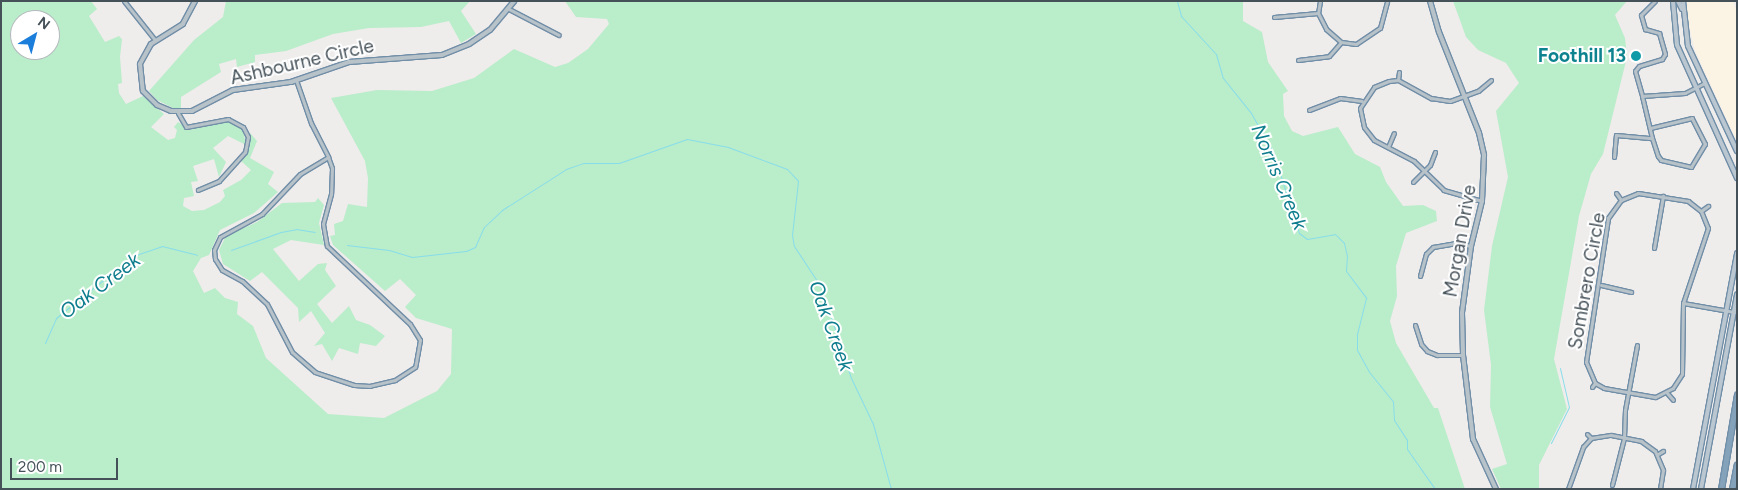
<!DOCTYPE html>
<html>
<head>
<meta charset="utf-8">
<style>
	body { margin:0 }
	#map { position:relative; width:1738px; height:490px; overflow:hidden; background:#efecec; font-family:Figtree,sans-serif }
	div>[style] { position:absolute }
	.commercial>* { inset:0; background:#fbf3e4 }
	.green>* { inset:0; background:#baedca }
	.stream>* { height:1px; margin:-0.5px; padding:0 0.5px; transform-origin:0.5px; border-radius:0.5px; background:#88ddea }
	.roads { filter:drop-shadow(1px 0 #708ea7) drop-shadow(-1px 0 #708ea7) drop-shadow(0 1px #708ea7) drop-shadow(0 -1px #708ea7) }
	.minor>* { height:3px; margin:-1.5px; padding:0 1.5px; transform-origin:1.5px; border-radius:1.5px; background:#b8c2c9 }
	.tertiary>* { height:4px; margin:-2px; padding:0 2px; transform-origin:2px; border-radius:2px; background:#b8c2c9 }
	.secondary>* { height:4px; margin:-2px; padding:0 2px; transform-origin:2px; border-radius:2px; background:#bac7d1 }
	.motorway>* { height:5px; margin:-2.5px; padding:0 2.5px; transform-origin:2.5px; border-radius:2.5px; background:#84a3bb }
	.dots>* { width:14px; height:14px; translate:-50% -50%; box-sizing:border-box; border:2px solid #fff; border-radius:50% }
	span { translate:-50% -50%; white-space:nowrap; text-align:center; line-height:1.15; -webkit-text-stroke:4px #fff; paint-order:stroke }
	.culture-label { font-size:19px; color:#0d838f; font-weight:700 }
	.right { translate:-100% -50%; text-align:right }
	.street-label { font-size:19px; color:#455159 }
	.water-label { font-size:20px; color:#0e7d8d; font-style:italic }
	.frame { position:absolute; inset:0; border:2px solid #455159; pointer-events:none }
	.north { position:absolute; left:10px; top:10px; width:50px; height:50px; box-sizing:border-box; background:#fff; border:1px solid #b5b9bd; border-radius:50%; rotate:37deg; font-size:14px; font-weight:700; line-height:20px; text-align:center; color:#455159 }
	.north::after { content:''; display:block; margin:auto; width:18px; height:22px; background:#1b7eda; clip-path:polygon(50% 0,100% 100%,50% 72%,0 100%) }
	.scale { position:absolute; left:10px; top:458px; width:108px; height:22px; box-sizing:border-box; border:2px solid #455159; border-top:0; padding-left:6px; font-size:15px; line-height:18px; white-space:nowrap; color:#455159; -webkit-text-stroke:4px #fff; paint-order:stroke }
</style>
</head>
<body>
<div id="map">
	<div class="commercial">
		<i style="clip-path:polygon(1687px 1px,1733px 1px,1737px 12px,1737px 142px,1695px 51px,1687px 18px)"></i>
	</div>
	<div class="green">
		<i style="clip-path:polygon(evenodd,1px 1px,91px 1px,97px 9px,89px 16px,105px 42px,119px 36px,122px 39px,120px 57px,122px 83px,118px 84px,119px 93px,126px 104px,143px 96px,164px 114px,151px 127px,168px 140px,175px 138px,177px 130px,174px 127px,178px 122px,190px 130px,227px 121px,243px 130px,246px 145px,228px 136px,213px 148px,226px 162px,219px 177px,214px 159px,193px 166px,198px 181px,191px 182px,194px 196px,184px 198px,183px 206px,192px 211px,204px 210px,220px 202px,225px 196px,223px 190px,241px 180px,251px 170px,241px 161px,250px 147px,250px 133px,257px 141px,250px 158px,274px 172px,268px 184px,278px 192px,254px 213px,220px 230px,209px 255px,201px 258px,193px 271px,204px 293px,215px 288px,225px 298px,238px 302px,237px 314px,253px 326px,266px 358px,328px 414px,384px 418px,437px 391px,451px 374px,452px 329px,416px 318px,405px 307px,416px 295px,400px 279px,385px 291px,333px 245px,330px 236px,335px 235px,334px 224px,343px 221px,348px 204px,367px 207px,368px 178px,365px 161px,331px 98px,377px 90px,432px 91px,474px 78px,514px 49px,555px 67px,568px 63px,588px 49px,609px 24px,607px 19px,576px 17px,565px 1px,1243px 1px,1243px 21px,1262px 32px,1268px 62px,1288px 91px,1283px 94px,1284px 116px,1292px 131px,1303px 136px,1338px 127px,1355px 154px,1380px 167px,1386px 182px,1403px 206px,1423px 205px,1436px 211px,1437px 221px,1406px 233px,1396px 266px,1397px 296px,1390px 321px,1396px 343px,1434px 408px,1438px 408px,1465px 489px,1px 489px,1px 1px,20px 20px,50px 20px,50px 50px,20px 50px,20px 20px)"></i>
		<i style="clip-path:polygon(226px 1px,470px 1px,461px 11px,476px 34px,461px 43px,449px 21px,421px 27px,369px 28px,333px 34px,286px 51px,255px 55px,255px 62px,237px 67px,236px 59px,219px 64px,221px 72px,181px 97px,181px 108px,173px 108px,157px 100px,149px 91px,194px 40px,223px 17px)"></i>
		<i style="clip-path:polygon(1453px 1px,1627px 1px,1615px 15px,1625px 38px,1627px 57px,1603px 154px,1591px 174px,1579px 216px,1554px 359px,1567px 409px,1539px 465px,1539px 489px,1501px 489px,1492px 469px,1507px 464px,1490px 407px,1491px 365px,1484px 310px,1492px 246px,1508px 177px,1496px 111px,1519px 83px,1506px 63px,1478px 50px,1466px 37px)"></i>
		<i style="clip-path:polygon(318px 198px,324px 205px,319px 223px,324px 245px,291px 240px,273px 249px,299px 281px,318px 264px,327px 263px,325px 270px,336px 286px,317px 304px,332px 323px,349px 306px,356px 320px,370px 325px,385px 336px,376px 346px,360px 343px,358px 354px,339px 348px,332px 361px,322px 344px,314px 346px,325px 333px,311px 311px,299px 322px,298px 308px,262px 272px,250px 281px,223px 264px,219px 250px,226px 236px,257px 222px,282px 203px,315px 202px)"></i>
	</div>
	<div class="stream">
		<i style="left:1177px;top:1px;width:16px;rotate:75deg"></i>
		<i style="left:1181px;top:16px;width:52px;rotate:47.4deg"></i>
		<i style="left:1216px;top:54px;width:25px;rotate:74deg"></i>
		<i style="left:1223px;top:78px;width:45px;rotate:51.3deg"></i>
		<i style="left:1251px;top:113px;width:45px;rotate:60.6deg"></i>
		<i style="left:1273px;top:152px;width:85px;rotate:72.2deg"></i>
		<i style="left:1299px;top:233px;width:10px;rotate:37deg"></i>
		<i style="left:1307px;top:239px;width:28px;rotate:-10deg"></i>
		<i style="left:1335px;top:234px;width:13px;rotate:45deg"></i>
		<i style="left:1344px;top:243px;width:13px;rotate:77deg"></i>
		<i style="left:1347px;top:256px;width:15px;rotate:94deg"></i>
		<i style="left:1346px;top:271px;width:34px;rotate:53deg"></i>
		<i style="left:1366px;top:298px;width:38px;rotate:104deg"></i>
		<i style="left:1357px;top:335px;width:15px;rotate:90deg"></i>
		<i style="left:1357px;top:350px;width:26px;rotate:61deg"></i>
		<i style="left:1370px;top:373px;width:36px;rotate:51deg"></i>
		<i style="left:1393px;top:401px;width:19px;rotate:87deg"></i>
		<i style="left:1394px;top:420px;width:24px;rotate:57deg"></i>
		<i style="left:1407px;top:440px;width:9px;rotate:90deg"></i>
		<i style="left:1407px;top:449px;width:49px;rotate:55deg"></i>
		<i style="left:347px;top:245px;width:42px;rotate:6.8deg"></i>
		<i style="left:389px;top:250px;width:24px;rotate:17deg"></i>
		<i style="left:412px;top:257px;width:54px;rotate:-6.3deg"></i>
		<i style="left:466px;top:251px;width:10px;rotate:-24deg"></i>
		<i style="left:475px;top:247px;width:22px;rotate:-66deg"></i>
		<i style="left:484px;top:227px;width:25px;rotate:-43deg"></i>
		<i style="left:502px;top:210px;width:76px;rotate:-32.6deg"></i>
		<i style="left:566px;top:169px;width:18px;rotate:-19deg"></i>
		<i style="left:583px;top:163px;width:36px"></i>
		<i style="left:619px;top:163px;width:72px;rotate:-19.4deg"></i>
		<i style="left:687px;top:139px;width:42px;rotate:11deg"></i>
		<i style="left:728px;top:147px;width:63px;rotate:20.4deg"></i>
		<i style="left:787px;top:169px;width:16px;rotate:47deg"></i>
		<i style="left:798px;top:181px;width:54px;rotate:96.3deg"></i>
		<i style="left:792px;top:235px;width:11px;rotate:80deg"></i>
		<i style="left:794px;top:246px;width:49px;rotate:56.6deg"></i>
		<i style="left:821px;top:287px;width:96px;rotate:71.8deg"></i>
		<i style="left:851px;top:378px;width:51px;rotate:64.4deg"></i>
		<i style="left:873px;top:424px;width:67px;rotate:74.5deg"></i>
		<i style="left:231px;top:250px;width:53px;rotate:-19.8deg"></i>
		<i style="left:281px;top:232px;width:15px;rotate:-11deg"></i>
		<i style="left:296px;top:229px;width:19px;rotate:9deg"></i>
		<i style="left:45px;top:343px;width:27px;rotate:-66deg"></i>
		<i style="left:56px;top:318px;width:99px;rotate:-38.8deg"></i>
		<i style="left:133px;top:256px;width:31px;rotate:-19deg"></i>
		<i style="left:162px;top:246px;width:36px;rotate:14deg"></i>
		<i style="left:1551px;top:443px;width:40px;rotate:-63.4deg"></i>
		<i style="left:1569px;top:407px;width:40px;rotate:-103deg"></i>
	</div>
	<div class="roads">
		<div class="minor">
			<i style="left:124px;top:1px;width:50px;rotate:51.5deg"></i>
			<i style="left:1320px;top:1px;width:12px;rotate:99deg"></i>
			<i style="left:1318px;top:13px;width:18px;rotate:63deg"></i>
			<i style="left:1326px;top:29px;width:20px;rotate:41deg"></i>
			<i style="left:1341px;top:42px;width:15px;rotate:8deg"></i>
			<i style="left:1356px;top:44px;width:29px;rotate:-34deg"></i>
			<i style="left:1380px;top:28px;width:28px;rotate:-75deg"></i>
			<i style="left:1655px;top:1px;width:20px;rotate:135deg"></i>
			<i style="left:1641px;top:15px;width:15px;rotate:74deg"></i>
			<i style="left:1645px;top:29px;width:15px;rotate:16deg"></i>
			<i style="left:1659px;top:33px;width:22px;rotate:74deg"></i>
			<i style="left:1665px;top:54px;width:6px;rotate:121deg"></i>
			<i style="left:1662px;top:59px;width:24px;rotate:163deg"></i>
			<i style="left:1639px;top:66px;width:6px;rotate:129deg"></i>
			<i style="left:1635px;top:71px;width:26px;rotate:74deg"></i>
			<i style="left:1642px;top:96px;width:43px;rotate:-4deg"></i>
			<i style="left:1685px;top:93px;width:22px;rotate:-27deg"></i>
			<i style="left:509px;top:9px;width:56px;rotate:27.5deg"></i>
			<i style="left:1274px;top:17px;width:44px;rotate:-5.2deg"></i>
			<i style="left:1298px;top:60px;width:31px;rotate:-7deg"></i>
			<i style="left:1329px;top:56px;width:18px;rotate:-49deg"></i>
			<i style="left:296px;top:80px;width:46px;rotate:70.8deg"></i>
			<i style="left:311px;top:123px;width:38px;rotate:63deg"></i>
			<i style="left:328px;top:157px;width:12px;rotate:70deg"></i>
			<i style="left:332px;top:168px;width:26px;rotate:92deg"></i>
			<i style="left:331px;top:194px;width:31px;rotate:105deg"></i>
			<i style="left:323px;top:224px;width:22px;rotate:80deg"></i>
			<i style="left:327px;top:246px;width:114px;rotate:43.2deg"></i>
			<i style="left:410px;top:324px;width:19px;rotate:58deg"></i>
			<i style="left:420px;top:340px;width:27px;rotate:100deg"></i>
			<i style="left:415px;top:367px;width:24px;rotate:147deg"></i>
			<i style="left:395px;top:380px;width:26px;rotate:167deg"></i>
			<i style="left:370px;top:386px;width:16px;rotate:-176deg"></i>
			<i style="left:354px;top:385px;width:41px;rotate:-161.6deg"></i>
			<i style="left:315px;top:372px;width:30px;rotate:-139deg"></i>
			<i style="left:292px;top:352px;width:54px;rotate:-117.5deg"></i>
			<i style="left:267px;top:304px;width:34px;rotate:-137deg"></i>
			<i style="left:242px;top:281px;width:23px;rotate:-151deg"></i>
			<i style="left:222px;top:270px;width:13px;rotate:-122deg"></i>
			<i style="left:215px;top:259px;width:9px;rotate:-96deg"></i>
			<i style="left:214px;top:250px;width:14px;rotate:-65deg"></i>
			<i style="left:220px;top:237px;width:48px;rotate:-28.7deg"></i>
			<i style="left:262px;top:214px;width:55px;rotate:-46.5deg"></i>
			<i style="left:300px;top:174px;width:33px;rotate:-31deg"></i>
			<i style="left:1398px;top:80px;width:8px;rotate:-83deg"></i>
			<i style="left:1642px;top:96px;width:43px;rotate:76.6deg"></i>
			<i style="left:1652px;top:138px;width:19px;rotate:72deg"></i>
			<i style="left:1658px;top:156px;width:5px;rotate:53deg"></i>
			<i style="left:1661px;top:160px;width:31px;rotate:13deg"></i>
			<i style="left:1691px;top:167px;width:27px;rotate:-59deg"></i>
			<i style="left:1705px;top:144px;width:29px;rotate:-117deg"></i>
			<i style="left:1692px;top:118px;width:43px;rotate:166.6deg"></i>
			<i style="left:1309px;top:110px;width:33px;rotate:-21deg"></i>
			<i style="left:1340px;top:98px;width:22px;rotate:8deg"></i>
			<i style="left:178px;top:113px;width:16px;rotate:60deg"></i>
			<i style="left:186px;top:127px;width:43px;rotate:-10.8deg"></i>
			<i style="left:228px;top:119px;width:17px;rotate:28deg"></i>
			<i style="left:243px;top:127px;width:11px;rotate:63deg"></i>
			<i style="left:248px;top:137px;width:15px;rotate:101deg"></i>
			<i style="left:245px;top:152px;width:39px;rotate:132deg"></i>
			<i style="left:219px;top:181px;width:23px;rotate:157deg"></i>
			<i style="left:1388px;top:147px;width:15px;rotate:-67deg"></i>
			<i style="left:1614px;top:157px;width:22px;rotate:-85deg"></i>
			<i style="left:1616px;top:135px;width:36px;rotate:5deg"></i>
			<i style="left:1413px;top:182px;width:24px;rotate:-45deg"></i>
			<i style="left:1430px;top:165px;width:14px;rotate:-69deg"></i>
			<i style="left:1616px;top:193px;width:9px;rotate:54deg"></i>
			<i style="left:1638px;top:193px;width:51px;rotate:9.1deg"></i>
			<i style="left:1688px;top:201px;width:16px;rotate:38deg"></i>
			<i style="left:1701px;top:211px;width:18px;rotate:68deg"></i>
			<i style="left:1708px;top:228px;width:79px;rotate:108.4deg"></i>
			<i style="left:1683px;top:303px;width:71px;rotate:90.8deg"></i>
			<i style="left:1682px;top:374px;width:17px;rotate:123deg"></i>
			<i style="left:1673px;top:388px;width:20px;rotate:153deg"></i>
			<i style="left:1655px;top:397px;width:52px;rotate:-170deg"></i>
			<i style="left:1604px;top:388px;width:10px;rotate:-151deg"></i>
			<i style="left:1595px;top:383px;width:23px;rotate:-113deg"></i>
			<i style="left:1586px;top:362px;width:146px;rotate:-81.3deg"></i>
			<i style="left:1608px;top:218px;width:22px;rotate:-54deg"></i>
			<i style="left:1621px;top:200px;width:18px;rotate:-22deg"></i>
			<i style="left:1482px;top:201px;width:40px;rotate:-164deg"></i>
			<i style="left:1444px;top:190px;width:42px;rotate:-136deg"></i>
			<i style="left:1414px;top:161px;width:45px;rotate:-152.3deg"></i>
			<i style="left:1374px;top:140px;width:16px;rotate:-128deg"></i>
			<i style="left:1364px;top:127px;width:19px;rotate:-102deg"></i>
			<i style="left:1360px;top:108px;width:25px;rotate:-56deg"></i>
			<i style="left:1374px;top:87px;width:16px;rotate:-22deg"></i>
			<i style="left:1389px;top:81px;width:9px;rotate:-6deg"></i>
			<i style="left:1398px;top:80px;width:38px;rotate:29deg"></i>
			<i style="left:1431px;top:98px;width:19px;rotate:9deg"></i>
			<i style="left:1450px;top:101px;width:30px;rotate:-20deg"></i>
			<i style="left:1478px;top:91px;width:17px;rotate:-40deg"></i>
			<i style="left:1701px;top:211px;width:9px;rotate:-36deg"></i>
			<i style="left:1654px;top:248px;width:53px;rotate:-80.2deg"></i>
			<i style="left:1420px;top:276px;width:23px;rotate:-75deg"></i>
			<i style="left:1426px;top:254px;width:10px;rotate:-45deg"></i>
			<i style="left:1433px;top:247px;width:22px;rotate:-10deg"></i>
			<i style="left:1455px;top:243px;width:16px;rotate:11deg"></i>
			<i style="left:1601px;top:285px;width:31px;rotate:13deg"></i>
			<i style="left:1683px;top:303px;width:52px;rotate:10deg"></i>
			<i style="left:1415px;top:325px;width:20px;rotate:72deg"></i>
			<i style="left:1421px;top:344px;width:9px;rotate:49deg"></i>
			<i style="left:1427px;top:351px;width:11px;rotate:22deg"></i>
			<i style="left:1437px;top:355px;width:26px"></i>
			<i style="left:1592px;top:387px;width:5px;rotate:-53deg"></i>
			<i style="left:1667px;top:393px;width:9px;rotate:49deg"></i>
			<i style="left:1587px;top:434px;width:6px;rotate:45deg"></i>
			<i style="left:1658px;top:454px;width:6px;rotate:-31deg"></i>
			<i style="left:1612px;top:485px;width:49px;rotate:-75.7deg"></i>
			<i style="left:1624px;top:438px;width:28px;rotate:-88deg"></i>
			<i style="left:1625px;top:410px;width:66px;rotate:-79.5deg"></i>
			<i style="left:1568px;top:489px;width:45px;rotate:-70.3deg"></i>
			<i style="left:1583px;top:447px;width:12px;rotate:-48deg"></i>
			<i style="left:1591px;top:438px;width:20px;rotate:-9deg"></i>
			<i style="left:1611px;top:435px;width:31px;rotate:11deg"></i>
			<i style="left:1641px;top:441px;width:17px;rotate:36deg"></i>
			<i style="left:1655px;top:451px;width:21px;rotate:67deg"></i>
			<i style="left:1663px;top:470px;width:19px;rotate:99deg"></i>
		</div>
		<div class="tertiary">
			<i style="left:195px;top:1px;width:26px;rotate:118deg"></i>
			<i style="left:183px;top:24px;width:38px;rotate:148deg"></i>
			<i style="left:151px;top:44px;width:23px;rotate:119deg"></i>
			<i style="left:140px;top:64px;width:27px;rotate:84deg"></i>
			<i style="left:143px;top:91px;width:20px;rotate:45deg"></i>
			<i style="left:157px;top:105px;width:15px;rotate:23deg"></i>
			<i style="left:171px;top:111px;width:21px"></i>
			<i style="left:192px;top:111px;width:46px;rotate:-27.1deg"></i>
			<i style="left:233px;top:90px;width:59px;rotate:-7.9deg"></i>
			<i style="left:291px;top:82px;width:61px;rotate:-19deg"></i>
			<i style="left:349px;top:62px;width:93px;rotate:-4.3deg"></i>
			<i style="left:442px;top:55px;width:29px;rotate:-22deg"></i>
			<i style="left:469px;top:44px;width:25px;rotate:-34deg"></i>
			<i style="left:490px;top:30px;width:38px;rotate:-50deg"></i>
			<i style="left:1430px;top:1px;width:32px;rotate:74deg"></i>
			<i style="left:1439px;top:32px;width:109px;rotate:68.4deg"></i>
			<i style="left:1479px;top:133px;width:23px;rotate:77deg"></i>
			<i style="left:1484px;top:155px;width:46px;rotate:92.5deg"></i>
			<i style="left:1482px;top:201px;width:46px;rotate:103.7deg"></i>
			<i style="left:1471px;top:246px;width:68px;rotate:97.7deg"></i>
			<i style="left:1462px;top:313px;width:42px;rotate:88.6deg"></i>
			<i style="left:1463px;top:355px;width:85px;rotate:83.2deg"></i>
			<i style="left:1473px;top:439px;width:55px;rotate:65.3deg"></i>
		</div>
		<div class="secondary">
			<i style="left:1673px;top:1px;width:44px;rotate:84.8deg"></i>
			<i style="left:1677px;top:45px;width:146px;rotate:65.7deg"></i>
			<i style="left:1678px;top:1px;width:9px;rotate:63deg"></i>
			<i style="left:1683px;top:1px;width:45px;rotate:83.7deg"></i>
			<i style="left:1688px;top:46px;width:116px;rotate:65deg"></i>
			<i style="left:1693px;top:489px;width:240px;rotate:-79.4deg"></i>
			<i style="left:1701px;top:489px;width:198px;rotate:-79.5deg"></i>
		</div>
		<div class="motorway">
			<i style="left:1721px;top:489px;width:96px;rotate:-80.4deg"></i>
			<i style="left:1732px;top:489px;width:25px;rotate:-79deg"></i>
		</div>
	</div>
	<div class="dots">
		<i style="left:1636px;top:56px;background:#0f9aa8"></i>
	</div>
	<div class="culture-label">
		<span class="right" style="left:1626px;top:56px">Foothill 13</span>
	</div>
	<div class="street-label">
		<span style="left:302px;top:62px;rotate:-13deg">Ashbourne Circle</span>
		<span style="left:1460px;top:241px;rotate:-80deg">Morgan Drive</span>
		<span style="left:1587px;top:281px;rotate:-80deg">Sombrero Circle</span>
	</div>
	<div class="water-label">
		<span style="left:1279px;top:177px;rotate:67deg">Norris Creek</span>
		<span style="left:100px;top:286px;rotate:-37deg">Oak Creek</span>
		<span style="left:831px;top:326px;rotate:70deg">Oak Creek</span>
	</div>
	<div class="frame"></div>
	<div class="north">N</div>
	<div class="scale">200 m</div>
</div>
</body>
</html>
